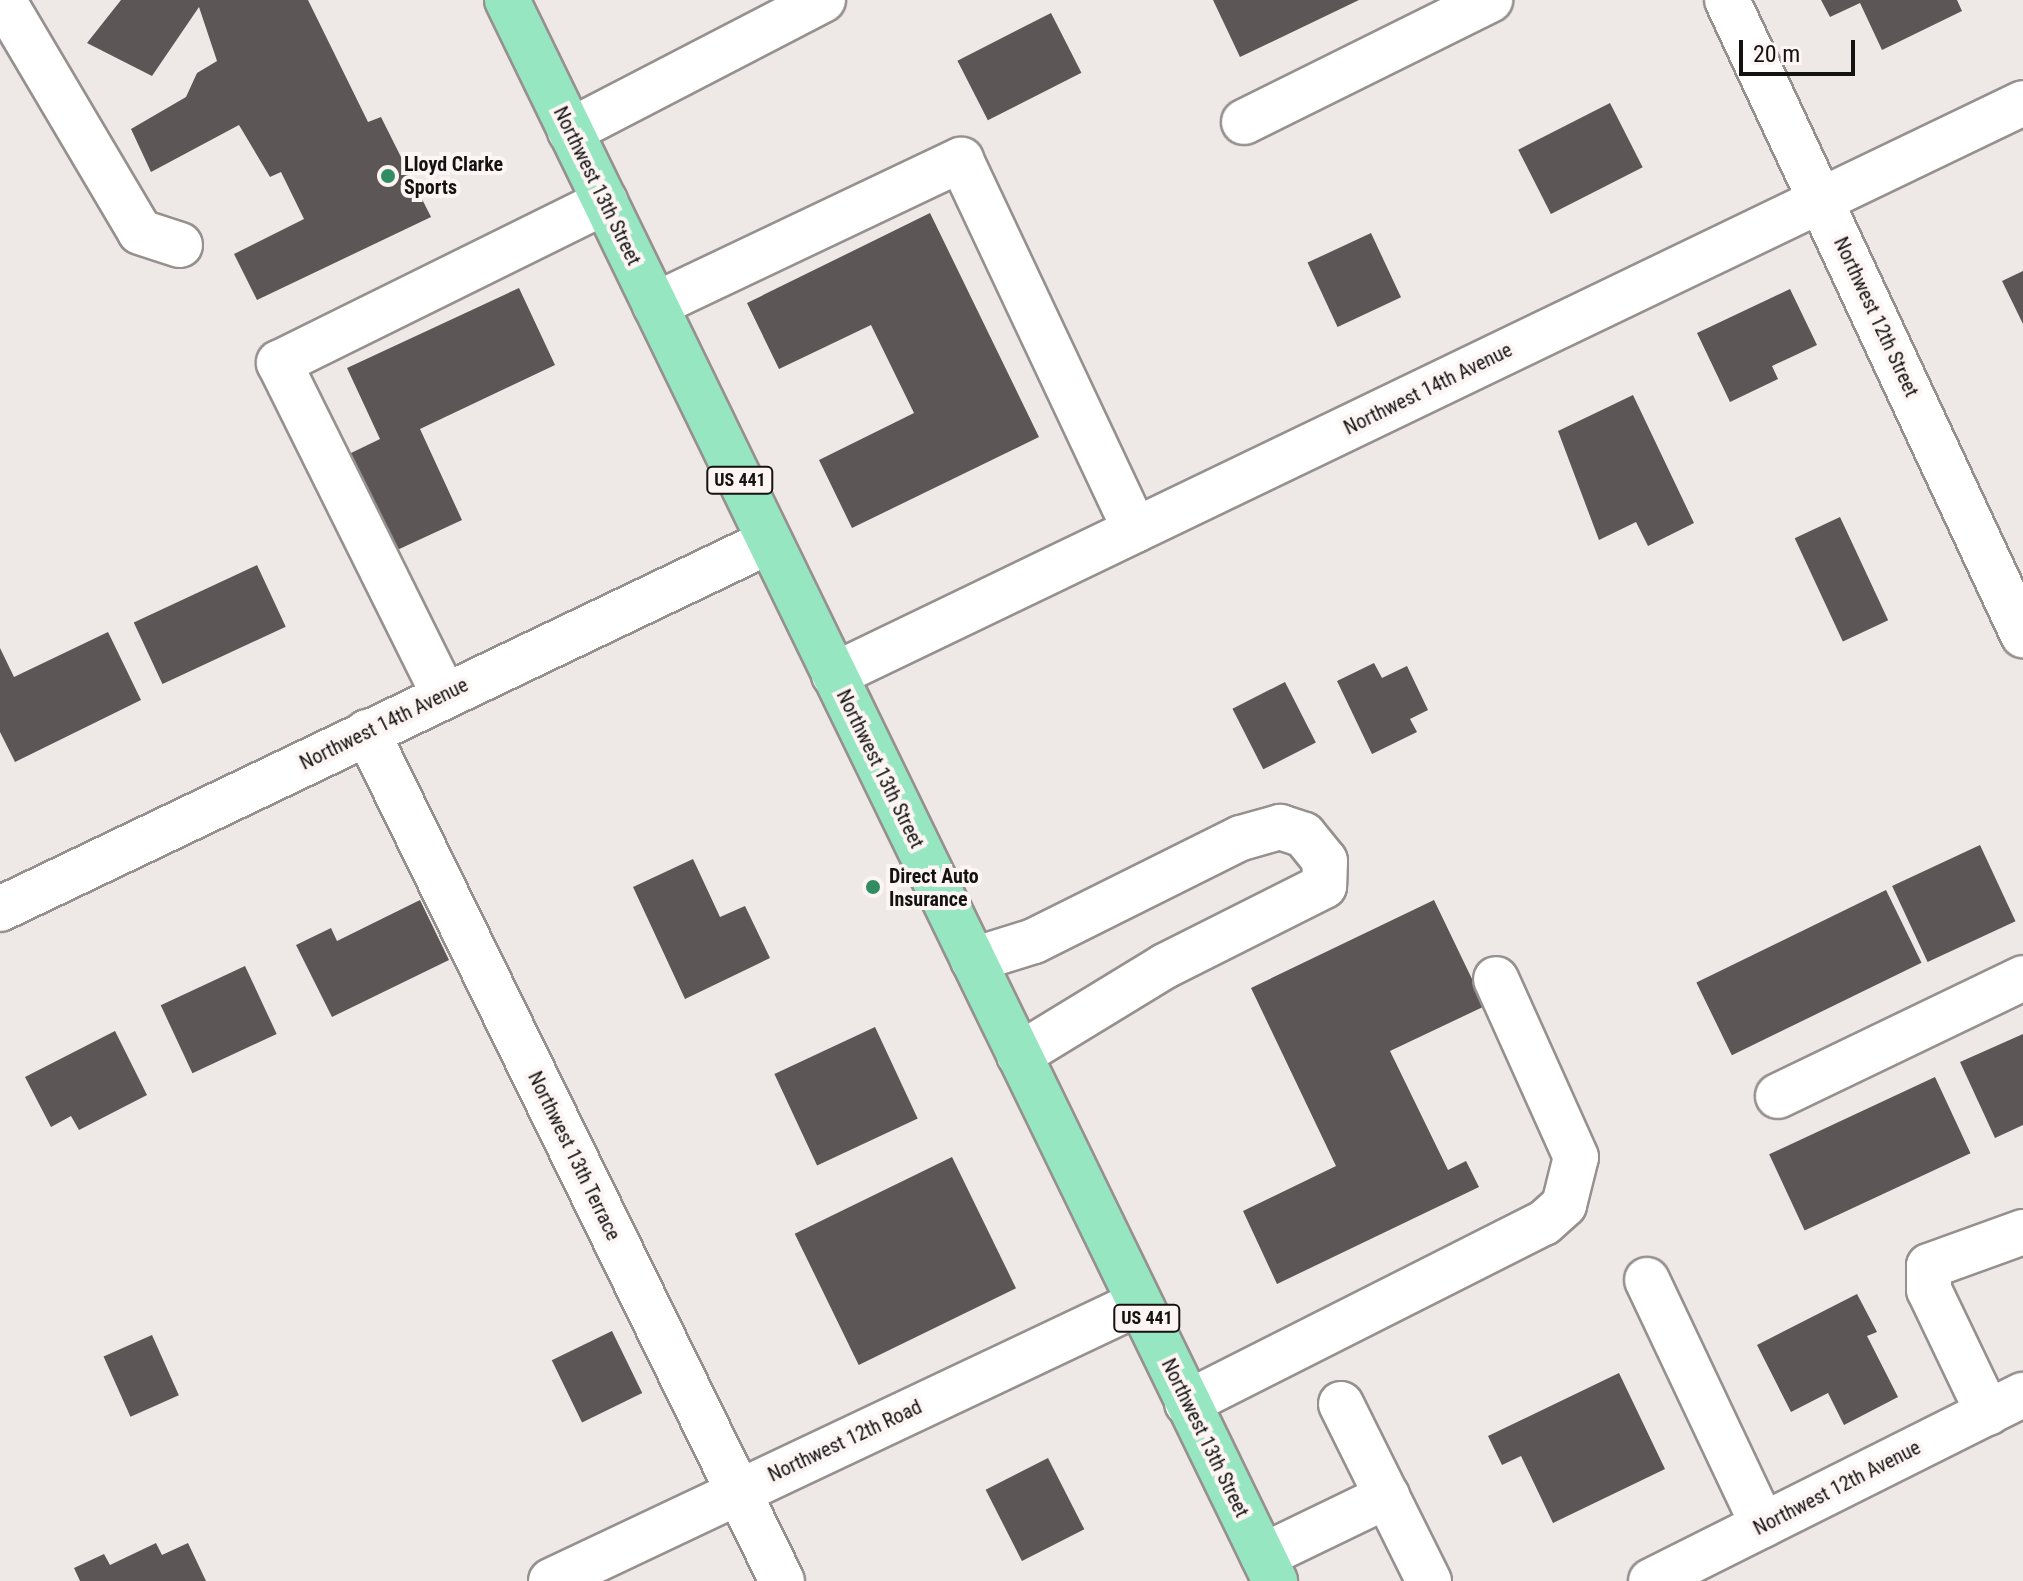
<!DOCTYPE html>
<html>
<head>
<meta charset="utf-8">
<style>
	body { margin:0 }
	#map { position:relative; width:2023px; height:1581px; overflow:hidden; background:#eee8e7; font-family:"Roboto Condensed",sans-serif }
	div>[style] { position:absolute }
	.building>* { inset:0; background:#5c5656; transform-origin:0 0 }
	.roads { filter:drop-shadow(2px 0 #96908f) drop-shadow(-2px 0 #96908f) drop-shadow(0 2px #96908f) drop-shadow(0 -2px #96908f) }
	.minor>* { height:44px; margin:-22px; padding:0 22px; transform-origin:22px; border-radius:22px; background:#fff }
	.major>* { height:44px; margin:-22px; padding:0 22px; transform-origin:22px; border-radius:22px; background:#97e6c2 }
	.dots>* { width:22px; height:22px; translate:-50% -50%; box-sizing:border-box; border:4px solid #fcf5f4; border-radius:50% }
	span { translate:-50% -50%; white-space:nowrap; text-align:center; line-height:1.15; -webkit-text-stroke:8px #fcf5f4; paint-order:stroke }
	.shield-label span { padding:2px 6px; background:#fcf5f4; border:2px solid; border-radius:6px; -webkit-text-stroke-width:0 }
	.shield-label { font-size:18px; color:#151312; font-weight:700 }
	.poi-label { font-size:20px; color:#151312; font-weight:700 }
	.left { translate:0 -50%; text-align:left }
	.street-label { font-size:20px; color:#151312 }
	.scale { position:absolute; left:1739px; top:40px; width:116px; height:36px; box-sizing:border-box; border:4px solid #151312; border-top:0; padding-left:10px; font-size:24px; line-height:28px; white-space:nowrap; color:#151312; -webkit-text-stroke:6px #fcf5f4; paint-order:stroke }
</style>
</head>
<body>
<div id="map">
	<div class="building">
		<i style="clip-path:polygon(121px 0,308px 0,368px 122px,381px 117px,431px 217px,257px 300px,234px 254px,304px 219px,281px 172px,270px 177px,239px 125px,151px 172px,131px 129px,186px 97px,197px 73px,217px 61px,199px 7px,152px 76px,87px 43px)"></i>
		<i style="clip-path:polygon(1213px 0,1359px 0,1240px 57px)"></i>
		<i style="clip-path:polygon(1821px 0,1957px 0,1962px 11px,1882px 50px,1860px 3px,1830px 17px)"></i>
		<i style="left:1051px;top:13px;width:67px;height:105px;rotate:63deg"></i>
		<i style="left:1610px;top:103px;width:72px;height:103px;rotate:63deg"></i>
		<i style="clip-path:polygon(930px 213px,1039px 437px,852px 528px,819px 460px,914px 413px,871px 325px,779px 369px,747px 303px)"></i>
		<i style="left:1371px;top:233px;width:71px;height:70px;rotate:65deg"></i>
		<i style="clip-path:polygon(2023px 271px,2023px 324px,2002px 281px)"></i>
		<i style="clip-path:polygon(519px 288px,555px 365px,420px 429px,462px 520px,395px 551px,349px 454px,380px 439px,347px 368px)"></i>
		<i style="clip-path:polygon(1790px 289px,1817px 345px,1772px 366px,1778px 379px,1730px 402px,1697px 333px)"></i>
		<i style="clip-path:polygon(1633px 395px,1694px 523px,1648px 546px,1636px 522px,1599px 540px,1558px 431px)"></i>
		<i style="left:1840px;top:517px;width:114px;height:50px;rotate:65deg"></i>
		<i style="left:257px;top:565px;width:68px;height:136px;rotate:65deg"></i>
		<i style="clip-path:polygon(108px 632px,141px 700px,15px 762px,0 732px,0 648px,14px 677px)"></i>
		<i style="clip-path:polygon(1374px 663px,1382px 678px,1407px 666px,1428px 710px,1410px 719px,1417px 732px,1372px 754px,1337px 681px)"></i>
		<i style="left:1285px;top:682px;width:68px;height:59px;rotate:63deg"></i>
		<i style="left:1980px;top:845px;width:84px;height:97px;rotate:65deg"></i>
		<i style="clip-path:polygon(693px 859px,720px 917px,745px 906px,770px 958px,685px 999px,633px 887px)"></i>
		<i style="left:1886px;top:890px;width:81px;height:211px;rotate:64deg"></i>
		<i style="clip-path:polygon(420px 900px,449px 960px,332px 1017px,296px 945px,331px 928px,337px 941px)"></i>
		<i style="clip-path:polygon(1434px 900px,1485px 1006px,1390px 1051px,1448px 1170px,1466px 1161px,1479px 1187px,1277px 1284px,1243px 1211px,1336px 1166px,1251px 988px)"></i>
		<i style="left:245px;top:966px;width:75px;height:93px;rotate:65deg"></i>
		<i style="left:875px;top:1027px;width:101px;height:111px;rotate:65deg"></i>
		<i style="clip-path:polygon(115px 1031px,147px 1095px,79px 1130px,71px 1116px,51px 1127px,25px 1077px)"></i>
		<i style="clip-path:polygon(2023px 1034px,2023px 1125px,1995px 1138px,1960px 1062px)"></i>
		<i style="left:1935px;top:1077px;width:84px;height:183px;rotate:65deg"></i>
		<i style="left:952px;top:1157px;width:146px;height:175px;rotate:64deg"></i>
		<i style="clip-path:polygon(1857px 1294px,1877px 1332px,1867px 1336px,1898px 1397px,1844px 1425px,1828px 1393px,1791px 1412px,1757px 1345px)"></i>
		<i style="left:612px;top:1331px;width:69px;height:67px;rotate:64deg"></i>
		<i style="left:152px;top:1335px;width:66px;height:53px;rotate:66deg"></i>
		<i style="clip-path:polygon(1619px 1373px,1665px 1469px,1553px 1523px,1521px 1456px,1502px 1465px,1488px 1436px)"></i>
		<i style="left:1048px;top:1458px;width:80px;height:70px;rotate:63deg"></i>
		<i style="clip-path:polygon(156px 1543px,162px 1555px,188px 1543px,206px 1581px,80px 1581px,74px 1568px,104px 1554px,110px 1565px)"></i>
	</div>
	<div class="roads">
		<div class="minor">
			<i style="left:3px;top:0;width:269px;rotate:59.4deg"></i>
			<i style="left:140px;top:232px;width:42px;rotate:18deg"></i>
			<i style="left:1727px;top:0;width:701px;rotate:65.01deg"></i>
			<i style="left:1244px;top:122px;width:275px;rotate:-26.4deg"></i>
			<i style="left:570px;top:131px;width:285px;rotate:-27.4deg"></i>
			<i style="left:655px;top:305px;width:339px;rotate:-25.4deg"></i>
			<i style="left:961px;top:160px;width:409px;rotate:64.8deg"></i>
			<i style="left:834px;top:675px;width:1319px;rotate:-25.69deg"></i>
			<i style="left:444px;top:695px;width:371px;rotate:-116.4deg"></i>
			<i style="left:279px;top:363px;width:364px;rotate:-26.3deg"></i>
			<i style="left:367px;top:732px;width:945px;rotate:63.95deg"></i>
			<i style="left:0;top:909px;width:853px;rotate:-25.54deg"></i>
			<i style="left:973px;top:960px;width:64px;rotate:-17.3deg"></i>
			<i style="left:1034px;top:941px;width:231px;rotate:-26.5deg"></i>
			<i style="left:1241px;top:838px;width:41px;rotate:-15.8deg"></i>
			<i style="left:1280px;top:827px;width:25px;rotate:18deg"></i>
			<i style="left:1304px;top:835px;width:33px;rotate:51deg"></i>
			<i style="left:1325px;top:861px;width:25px;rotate:92deg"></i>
			<i style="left:1324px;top:886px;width:178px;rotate:153.3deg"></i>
			<i style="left:1165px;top:966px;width:171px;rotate:148.6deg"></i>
			<i style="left:1778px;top:1096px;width:272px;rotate:-25.7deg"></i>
			<i style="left:1647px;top:1280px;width:271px;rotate:64.7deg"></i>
			<i style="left:1187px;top:1403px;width:400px;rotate:-26.8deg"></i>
			<i style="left:1544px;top:1223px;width:27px;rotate:-42deg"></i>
			<i style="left:1564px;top:1205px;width:49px;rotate:-76deg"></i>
			<i style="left:1576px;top:1157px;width:195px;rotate:-114.2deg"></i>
			<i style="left:1341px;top:1404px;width:198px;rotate:63.6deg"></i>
			<i style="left:1988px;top:1413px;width:136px;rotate:-115.6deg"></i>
			<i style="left:1929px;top:1290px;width:24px;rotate:-90deg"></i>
			<i style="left:1929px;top:1266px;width:100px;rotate:-19.9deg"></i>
			<i style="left:1263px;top:1556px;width:138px;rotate:-25.8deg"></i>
			<i style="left:551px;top:1581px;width:650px;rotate:-25.3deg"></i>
			<i style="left:1651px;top:1581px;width:416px;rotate:-26.6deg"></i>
		</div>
		<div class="major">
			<i style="left:507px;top:0;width:1758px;rotate:64.09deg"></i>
		</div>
	</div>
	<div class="dots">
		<i style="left:388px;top:176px;background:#328d63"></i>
		<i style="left:873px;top:887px;background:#328d63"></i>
	</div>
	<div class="shield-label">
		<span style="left:740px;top:480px">US 441</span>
		<span style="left:1147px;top:1318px">US 441</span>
	</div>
	<div class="poi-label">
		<span class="left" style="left:404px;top:176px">Lloyd Clarke<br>Sports</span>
		<span class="left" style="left:889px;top:888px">Direct Auto<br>Insurance</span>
	</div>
	<div class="street-label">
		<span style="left:597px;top:186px;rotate:64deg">Northwest 13th Street</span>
		<span style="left:1876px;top:317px;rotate:65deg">Northwest 12th Street</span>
		<span style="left:1428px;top:389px;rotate:-26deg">Northwest 14th Avenue</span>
		<span style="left:384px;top:724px;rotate:-26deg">Northwest 14th Avenue</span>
		<span style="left:880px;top:769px;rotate:64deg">Northwest 13th Street</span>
		<span style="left:574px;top:1156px;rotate:64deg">Northwest 13th Terrace</span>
		<span style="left:1205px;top:1438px;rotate:64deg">Northwest 13th Street</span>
		<span style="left:845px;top:1441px;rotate:-25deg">Northwest 12th Road</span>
		<span style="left:1837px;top:1488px;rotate:-27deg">Northwest 12th Avenue</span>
	</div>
	<div class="scale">20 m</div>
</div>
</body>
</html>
